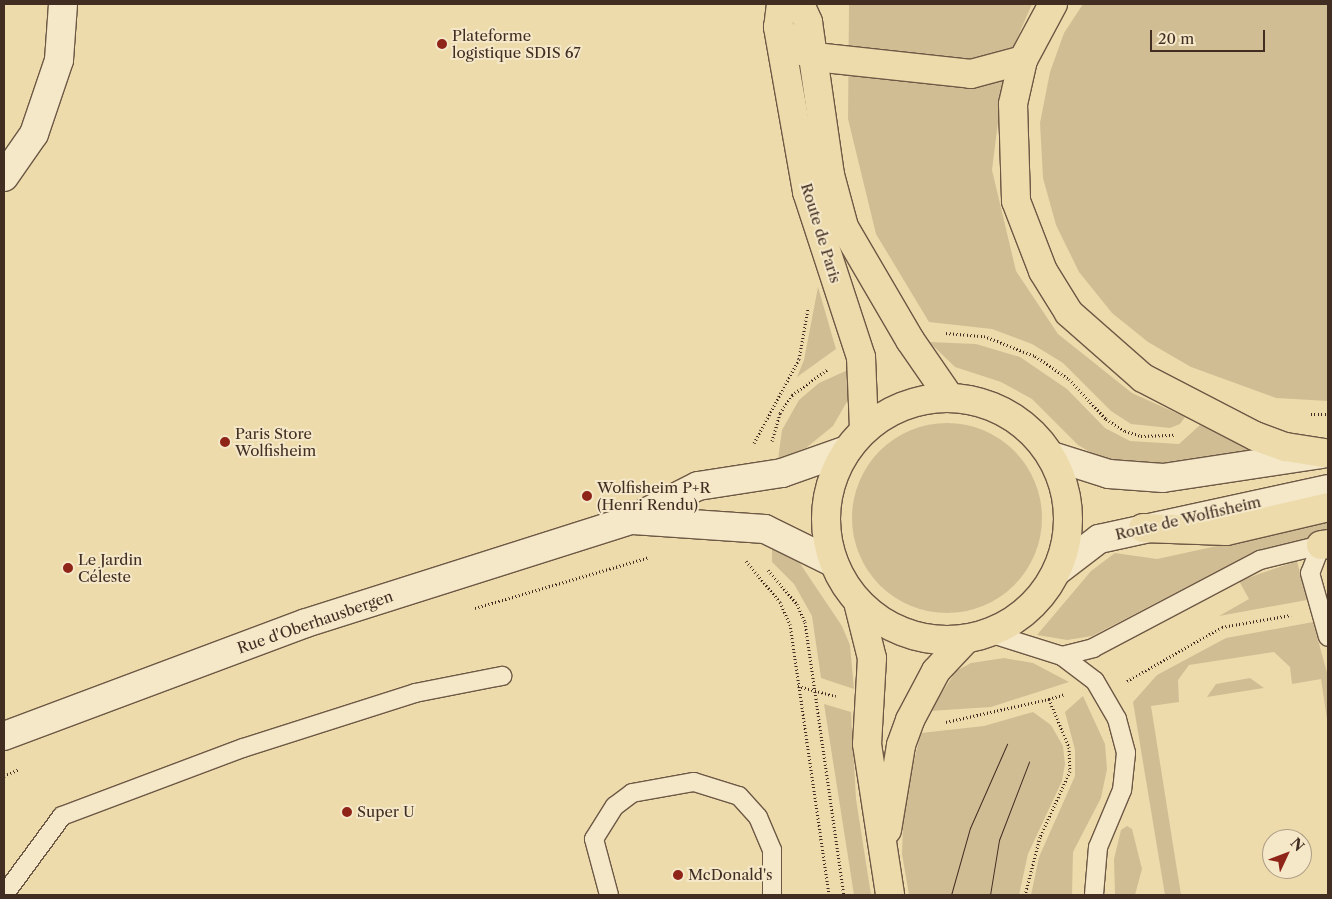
<!DOCTYPE html>
<html>
<head>
<meta charset="utf-8">
<style>
	body { margin:0 }
	#map { position:relative; width:1332px; height:899px; overflow:hidden; background:#eedbab; font-family:"Libre Caslon Text",serif }
	div>[style] { position:absolute }
	.green>* { inset:0; background:#d1bd94 }
	.round { border-radius:50% }
	.path>* { height:3px; margin-top:-1.5px; transform-origin:0; background:repeating-linear-gradient(90deg,#422d23 0 1px,transparent 0 3.5px) }
	.roads { filter:drop-shadow(1px 0 #6d5845) drop-shadow(-1px 0 #6d5845) drop-shadow(0 1px #6d5845) drop-shadow(0 -1px #6d5845) }
	.service>* { height:18px; margin:-9px; padding:0 9px; transform-origin:9px; border-radius:9px; background:#f4e8c8 }
	.minor>* { height:28px; margin:-14px; padding:0 14px; transform-origin:14px; border-radius:14px; background:#f4e8c8 }
	.secondary>* { height:28px; margin:-14px; padding:0 14px; transform-origin:14px; border-radius:14px; background:#f4e8c8 }
	.primary>* { height:28px; margin:-14px; padding:0 14px; transform-origin:14px; border-radius:14px; background:#eedbab }
	.primary>.ring { margin:-14px; padding:0; box-sizing:content-box; background:none; border:28px solid #eedbab; border-radius:50% }
	.trunk>* { height:28px; margin:-14px; padding:0 14px; transform-origin:14px; border-radius:14px; background:#eedbab }
	.tram>* { height:1px; margin:-0.5px; padding:0 0.5px; transform-origin:0.5px; border-radius:0.5px; background:#422d23 }
	.dots>* { width:14px; height:14px; translate:-50% -50%; box-sizing:border-box; border:2px solid #f4e8c8; border-radius:50% }
	span { translate:-50% -50%; white-space:nowrap; text-align:center; line-height:1.15; -webkit-text-stroke:4px #f4e8c8; paint-order:stroke }
	.poi-label { font-size:15px; color:#422d23 }
	.left { translate:0 -50%; text-align:left }
	.street-label { font-size:15px; color:#422d23 }
	.frame { position:absolute; inset:0; border:5px solid #422d23; pointer-events:none }
	.north { position:absolute; left:1262px; top:829px; width:50px; height:50px; box-sizing:border-box; background:#f4e8c8; border:1px solid #ad9d86; border-radius:50%; rotate:47deg; font-size:14px; font-weight:700; line-height:20px; text-align:center; color:#422d23 }
	.north::after { content:''; display:block; margin:auto; width:18px; height:22px; background:#8f2418; clip-path:polygon(50% 0,100% 100%,50% 72%,0 100%) }
	.scale { position:absolute; left:1150px; top:30px; width:115px; height:22px; box-sizing:border-box; border:2px solid #422d23; border-top:0; padding-left:6px; font-size:15px; line-height:18px; white-space:nowrap; color:#422d23; -webkit-text-stroke:4px #f4e8c8; paint-order:stroke }
</style>
</head>
<body>
<div id="map">
	<div class="green">
		<i style="clip-path:polygon(849px 4px,1032px 4px,1005px 66px,992px 170px,1016px 271px,1058px 334px,1132px 393px,1185px 417px,1180px 424px,1170px 428px,1131px 424px,1111px 411px,1063px 363px,1032px 344px,992px 329px,929px 322px,876px 234px,848px 119px)"></i>
		<i style="clip-path:polygon(1083px 4px,1328px 4px,1328px 401px,1276px 398px,1191px 367px,1148px 342px,1112px 313px,1079px 272px,1056px 225px,1043px 178px,1040px 123px,1050px 72px,1064px 33px)"></i>
		<i style="clip-path:polygon(818px 287px,836px 349px,797px 377px,804px 360px)"></i>
		<i style="clip-path:polygon(929px 342px,976px 344px,1020px 357px,1067px 389px,1105px 428px,1130px 441px,1179px 444px,1200px 425px,1250px 445px,1251px 454px,1162px 465px,1102px 459px,1078px 445px,1032px 399px,1001px 382px,955px 367px)"></i>
		<i style="clip-path:polygon(850px 369px,849px 398px,833px 426px,806px 448px,778px 459px,782px 430px,799px 400px,819px 383px)"></i>
		<i class="round" style="left:852px;top:423px;width:190px;height:190px"></i>
		<i style="clip-path:polygon(1328px 522px,1328px 534px,1258px 550px,1092px 636px,1067px 640px,1037px 635px,1091px 571px,1115px 553px,1157px 559px)"></i>
		<i style="clip-path:polygon(772px 545px,799px 562px,842px 626px,850px 645px,854px 689px,821px 678px,812px 616px,794px 584px,772px 562px)"></i>
		<i style="clip-path:polygon(1297px 561px,1307px 600px,1219px 616px,1249px 599px,1239px 581px)"></i>
		<i style="clip-path:polygon(1313px 622px,1328px 676px,1328px 726px,1321px 679px,1292px 684px,1290px 667px,1274px 652px,1189px 665px,1178px 680px,1179px 702px,1151px 706px,1181px 895px,1165px 895px,1133px 702px,1157px 675px,1226px 638px)"></i>
		<i style="clip-path:polygon(1004px 658px,1033px 663px,1069px 682px,991px 707px,930px 711px,956px 671px,971px 663px)"></i>
		<i style="clip-path:polygon(1250px 678px,1264px 688px,1207px 697px,1216px 684px)"></i>
		<i style="clip-path:polygon(1083px 696px,1105px 744px,1107px 769px,1101px 798px,1073px 852px,1072px 895px,1031px 895px,1039px 857px,1075px 776px,1075px 750px,1065px 712px)"></i>
		<i style="clip-path:polygon(824px 704px,851px 712px,856px 799px,871px 895px,854px 895px)"></i>
		<i style="clip-path:polygon(1033px 712px,1051px 725px,1063px 746px,1065px 764px,1062px 781px,1028px 854px,1019px 895px,909px 895px,902px 854px,904px 799px,921px 733px,984px 726px)"></i>
		<i style="clip-path:polygon(1127px 826px,1132px 829px,1142px 869px,1135px 895px,1115px 895px,1114px 859px,1121px 830px)"></i>
	</div>
	<div class="path">
		<i style="left:946px;top:333px;width:38px;rotate:5deg"></i>
		<i style="left:984px;top:336px;width:55px;rotate:21.4deg"></i>
		<i style="left:1035px;top:356px;width:41px;rotate:34.1deg"></i>
		<i style="left:1069px;top:379px;width:54px;rotate:47.2deg"></i>
		<i style="left:1106px;top:419px;width:22px;rotate:32deg"></i>
		<i style="left:1125px;top:431px;width:17px;rotate:17deg"></i>
		<i style="left:1141px;top:436px;width:35px;rotate:-2deg"></i>
		<i style="left:1311px;top:414px;width:17px"></i>
		<i style="left:772px;top:441px;width:29px;rotate:-74deg"></i>
		<i style="left:780px;top:413px;width:22px;rotate:-56deg"></i>
		<i style="left:792px;top:395px;width:44px;rotate:-35.8deg"></i>
		<i style="left:754px;top:443px;width:95px;rotate:-61.8deg"></i>
		<i style="left:799px;top:359px;width:51px;rotate:-79.8deg"></i>
		<i style="left:746px;top:561px;width:53px;rotate:50.3deg"></i>
		<i style="left:780px;top:602px;width:24px;rotate:66deg"></i>
		<i style="left:790px;top:624px;width:274px;rotate:81.8deg"></i>
		<i style="left:768px;top:570px;width:45px;rotate:49.5deg"></i>
		<i style="left:797px;top:604px;width:20px;rotate:66deg"></i>
		<i style="left:805px;top:622px;width:276px;rotate:81.9deg"></i>
		<i style="left:475px;top:608px;width:181px;rotate:-16.3deg"></i>
		<i style="left:1127px;top:681px;width:109px;rotate:-29.6deg"></i>
		<i style="left:1222px;top:627px;width:70px;rotate:-9.9deg"></i>
		<i style="left:798px;top:686px;width:39px;rotate:15deg"></i>
		<i style="left:1049px;top:699px;width:17px;rotate:-17deg"></i>
		<i style="left:946px;top:722px;width:106px;rotate:-12.6deg"></i>
		<i style="left:1049px;top:699px;width:52px;rotate:67.4deg"></i>
		<i style="left:1069px;top:747px;width:24px;rotate:88deg"></i>
		<i style="left:1070px;top:771px;width:72px;rotate:114.4deg"></i>
		<i style="left:1040px;top:837px;width:60px;rotate:104.5deg"></i>
		<i style="left:4px;top:776px;width:17px;rotate:-25deg"></i>
	</div>
	<div class="roads">
		<div class="service">
			<i style="left:1321px;top:545px;width:30px;rotate:111deg"></i>
			<i style="left:1310px;top:573px;width:66px;rotate:74.3deg"></i>
			<i style="left:989px;top:633px;width:77px;rotate:17.5deg"></i>
			<i style="left:1062px;top:656px;width:41px;rotate:37.1deg"></i>
			<i style="left:1095px;top:681px;width:44px;rotate:59.9deg"></i>
			<i style="left:1117px;top:719px;width:35px;rotate:75deg"></i>
			<i style="left:1126px;top:753px;width:37px;rotate:96deg"></i>
			<i style="left:1122px;top:790px;width:62px;rotate:112.8deg"></i>
			<i style="left:1098px;top:847px;width:48px;rotate:94.8deg"></i>
			<i style="left:1062px;top:656px;width:32px;rotate:-14deg"></i>
			<i style="left:1093px;top:648px;width:189px;rotate:-27.8deg"></i>
			<i style="left:1260px;top:560px;width:63px;rotate:-13.8deg"></i>
			<i style="left:4px;top:895px;width:98px;rotate:-53.7deg"></i>
			<i style="left:62px;top:816px;width:193px;rotate:-20.6deg"></i>
			<i style="left:243px;top:748px;width:181px;rotate:-17.7deg"></i>
			<i style="left:415px;top:693px;width:89px;rotate:-11.1deg"></i>
			<i style="left:609px;top:895px;width:58px;rotate:-105deg"></i>
			<i style="left:594px;top:839px;width:39px;rotate:-58deg"></i>
			<i style="left:615px;top:806px;width:21px;rotate:-37deg"></i>
			<i style="left:632px;top:793px;width:63px;rotate:-10.1deg"></i>
			<i style="left:694px;top:782px;width:47px;rotate:17.3deg"></i>
			<i style="left:739px;top:796px;width:28px;rotate:48deg"></i>
			<i style="left:758px;top:817px;width:36px;rotate:67deg"></i>
			<i style="left:772px;top:850px;width:45px;rotate:90deg"></i>
		</div>
		<div class="minor">
			<i style="left:4px;top:177px;width:52px;rotate:-55.1deg"></i>
			<i style="left:34px;top:134px;width:78px;rotate:-71.3deg"></i>
			<i style="left:59px;top:60px;width:56px;rotate:-85.9deg"></i>
		</div>
		<div class="secondary">
			<i style="left:1052px;top:456px;width:60px;rotate:17.5deg"></i>
			<i style="left:1109px;top:474px;width:54px;rotate:4.2deg"></i>
			<i style="left:1163px;top:478px;width:161px;rotate:-8.6deg"></i>
			<i style="left:633px;top:520px;width:132px;rotate:3.9deg"></i>
			<i style="left:765px;top:529px;width:77px;rotate:26.2deg"></i>
			<i style="left:1057px;top:571px;width:53px;rotate:-37.3deg"></i>
			<i style="left:1099px;top:539px;width:234px;rotate:-12.3deg"></i>
			<i style="left:4px;top:736px;width:322px;rotate:-20.5deg"></i>
			<i style="left:306px;top:623px;width:341px;rotate:-17.6deg"></i>
			<i style="left:631px;top:520px;width:75px;rotate:-26.9deg"></i>
			<i style="left:698px;top:486px;width:85px;rotate:-8.8deg"></i>
			<i style="left:782px;top:473px;width:69px;rotate:-19.5deg"></i>
		</div>
		<div class="primary">
			<i style="left:781px;top:4px;width:23px;rotate:97deg"></i>
			<i style="left:778px;top:27px;width:168px;rotate:80deg"></i>
			<i style="left:807px;top:192px;width:174px;rotate:71.9deg"></i>
			<i style="left:861px;top:357px;width:73px;rotate:87.6deg"></i>
			<i style="left:800px;top:4px;width:20px;rotate:66deg"></i>
			<i style="left:808px;top:22px;width:155px;rotate:81.8deg"></i>
			<i style="left:830px;top:175px;width:54px;rotate:74.9deg"></i>
			<i style="left:844px;top:227px;width:131px;rotate:59.7deg"></i>
			<i style="left:910px;top:340px;width:70px;rotate:55.4deg"></i>
			<i class="ring" style="left:826px;top:398px;width:214px;height:214px"></i>
			<i style="left:858px;top:602px;width:58px;rotate:76deg"></i>
			<i style="left:872px;top:658px;width:86px;rotate:93.3deg"></i>
			<i style="left:867px;top:744px;width:153px;rotate:81.3deg"></i>
			<i style="left:887px;top:830px;width:86px;rotate:-80.6deg"></i>
			<i style="left:901px;top:745px;width:27px;rotate:-70deg"></i>
			<i style="left:910px;top:720px;width:55px;rotate:-62deg"></i>
			<i style="left:936px;top:671px;width:44px;rotate:-46.8deg"></i>
		</div>
		<div class="trunk">
			<i style="left:1053px;top:4px;width:64px;rotate:118.2deg"></i>
			<i style="left:1023px;top:60px;width:45px;rotate:102.8deg"></i>
			<i style="left:1013px;top:104px;width:97px;rotate:88.2deg"></i>
			<i style="left:1016px;top:201px;width:75px;rotate:68.9deg"></i>
			<i style="left:1043px;top:271px;width:49px;rotate:58.2deg"></i>
			<i style="left:1069px;top:313px;width:98px;rotate:41.3deg"></i>
			<i style="left:1143px;top:378px;width:126px;rotate:27.4deg"></i>
			<i style="left:1255px;top:436px;width:33px;rotate:20deg"></i>
			<i style="left:1286px;top:447px;width:39px;rotate:9deg"></i>
			<i style="left:778px;top:27px;width:26px;rotate:51deg"></i>
			<i style="left:794px;top:47px;width:23px;rotate:25deg"></i>
			<i style="left:815px;top:57px;width:157px;rotate:6.2deg"></i>
			<i style="left:971px;top:74px;width:54px;rotate:-15.1deg"></i>
			<i style="left:1143px;top:528px;width:83px;rotate:2.1deg"></i>
			<i style="left:1226px;top:531px;width:105px;rotate:-13.2deg"></i>
			<i style="left:1321px;top:545px;width:7px;rotate:-8deg"></i>
		</div>
	</div>
	<div class="tram">
		<i style="left:951px;top:895px;width:70px;rotate:-74.2deg"></i>
		<i style="left:970px;top:828px;width:92px;rotate:-66.2deg"></i>
		<i style="left:990px;top:895px;width:56px;rotate:-80.7deg"></i>
		<i style="left:999px;top:840px;width:84px;rotate:-69deg"></i>
	</div>
	<div class="dots">
		<i style="left:442px;top:44px;background:#8f2418"></i>
		<i style="left:225px;top:442px;background:#8f2418"></i>
		<i style="left:587px;top:496px;background:#8f2418"></i>
		<i style="left:68px;top:568px;background:#8f2418"></i>
		<i style="left:347px;top:812px;background:#8f2418"></i>
		<i style="left:678px;top:875px;background:#8f2418"></i>
	</div>
	<div class="poi-label">
		<span class="left" style="left:452px;top:44px">Plateforme<br>logistique SDIS 67</span>
		<span class="left" style="left:235px;top:442px">Paris Store<br>Wolfisheim</span>
		<span class="left" style="left:597px;top:496px">Wolfisheim P+R<br>(Henri Rendu)</span>
		<span class="left" style="left:78px;top:568px">Le Jardin<br>Céleste</span>
		<span class="left" style="left:357px;top:812px">Super U</span>
		<span class="left" style="left:688px;top:875px">McDonald's</span>
	</div>
	<div class="street-label">
		<span style="left:821px;top:233px;rotate:73deg">Route de Paris</span>
		<span style="left:1188px;top:518px;rotate:-13deg">Route de Wolfisheim</span>
		<span style="left:315px;top:622px;rotate:-19deg">Rue d'Oberhausbergen</span>
	</div>
	<div class="frame"></div>
	<div class="north">N</div>
	<div class="scale">20 m</div>
</div>
</body>
</html>
